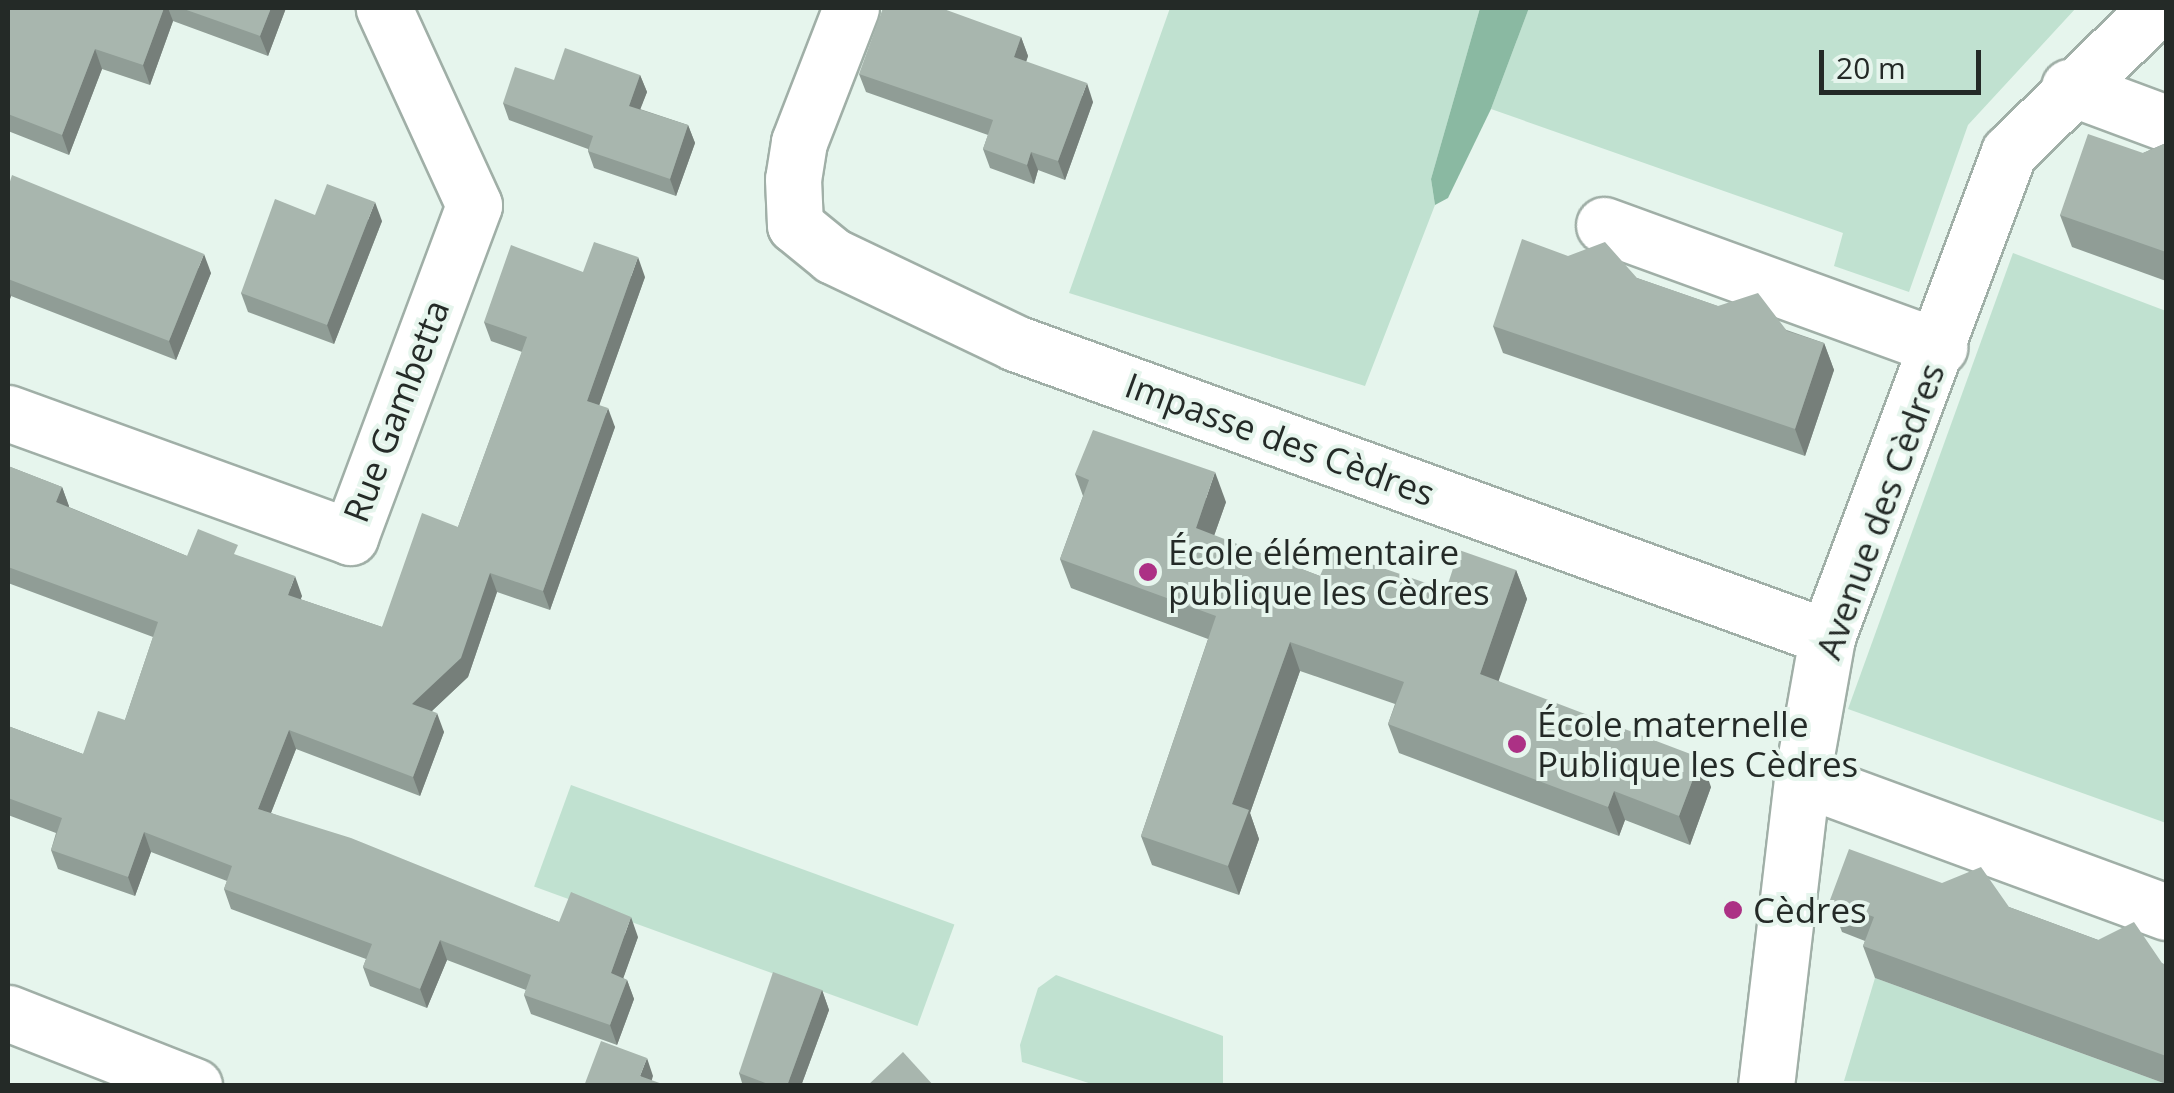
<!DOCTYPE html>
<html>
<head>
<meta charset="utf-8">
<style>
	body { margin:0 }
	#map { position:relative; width:2174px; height:1093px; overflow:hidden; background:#e6f5ed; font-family:"Open Sans",sans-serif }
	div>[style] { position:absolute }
	.green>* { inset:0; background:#c0e1d0; transform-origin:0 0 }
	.forest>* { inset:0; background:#8ab9a2 }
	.roads { filter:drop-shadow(2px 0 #a0afa7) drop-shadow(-2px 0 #a0afa7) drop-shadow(0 2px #a0afa7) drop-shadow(0 -2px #a0afa7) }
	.minor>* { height:55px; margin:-27.5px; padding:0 27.5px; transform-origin:27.5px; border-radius:27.5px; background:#fff }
	.wall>* { inset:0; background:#909d96 }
	.shaded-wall>* { inset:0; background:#767f7a }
	.building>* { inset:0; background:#a8b6ae }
	.dots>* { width:28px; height:28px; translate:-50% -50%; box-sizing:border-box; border:5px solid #e6f5ed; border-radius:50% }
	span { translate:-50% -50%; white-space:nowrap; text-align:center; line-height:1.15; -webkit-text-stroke:8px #e6f5ed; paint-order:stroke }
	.street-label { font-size:35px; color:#242a27 }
	.poi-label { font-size:35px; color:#242a27 }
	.left { translate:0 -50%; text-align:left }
	.frame { position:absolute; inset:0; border:10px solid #242a27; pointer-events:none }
	.scale { position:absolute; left:1819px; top:50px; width:162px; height:45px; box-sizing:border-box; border:5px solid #242a27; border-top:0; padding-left:12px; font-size:30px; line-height:35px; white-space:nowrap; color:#242a27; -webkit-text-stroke:8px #e6f5ed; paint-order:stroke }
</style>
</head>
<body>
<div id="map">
	<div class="green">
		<i style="clip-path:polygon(1170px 8px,1480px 8px,1431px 179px,1435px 205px,1365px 386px,1069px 293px)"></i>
		<i style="clip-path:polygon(1529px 8px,2076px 8px,1968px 125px,1909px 292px,1834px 266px,1843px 233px,1491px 109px)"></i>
		<i style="clip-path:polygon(2013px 253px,2166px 311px,2166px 823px,1848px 709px)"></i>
		<i style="left:571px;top:785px;width:408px;height:108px;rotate:20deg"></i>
		<i style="clip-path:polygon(1056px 975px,1223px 1036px,1223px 1085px,1095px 1085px,1022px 1062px,1020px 1045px,1038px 988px)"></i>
		<i style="clip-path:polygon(1875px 978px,2166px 1084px,2166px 1085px,1844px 1081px)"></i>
	</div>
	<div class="forest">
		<i style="clip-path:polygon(1480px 8px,1529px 8px,1491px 109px,1448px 198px,1435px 205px,1431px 179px)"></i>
	</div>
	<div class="roads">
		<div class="minor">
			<i style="left:851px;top:8px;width:144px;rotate:111.2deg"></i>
			<i style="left:799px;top:142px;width:37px;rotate:99deg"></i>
			<i style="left:793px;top:179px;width:46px;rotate:87.5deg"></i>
			<i style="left:795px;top:225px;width:49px;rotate:39.2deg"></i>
			<i style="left:833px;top:256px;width:202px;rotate:25.5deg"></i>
			<i style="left:1015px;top:343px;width:864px;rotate:19.9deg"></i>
			<i style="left:2069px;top:87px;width:103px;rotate:20.4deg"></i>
			<i style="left:1604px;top:225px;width:357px;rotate:20deg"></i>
			<i style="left:8px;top:413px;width:364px;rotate:19.9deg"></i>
			<i style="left:350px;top:537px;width:354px;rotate:-69.5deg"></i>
			<i style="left:474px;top:205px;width:217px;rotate:-114.6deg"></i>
			<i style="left:1802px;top:778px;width:388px;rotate:20.2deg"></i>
			<i style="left:8px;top:1013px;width:200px;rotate:21.4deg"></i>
			<i style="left:1766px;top:1086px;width:310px;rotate:-83.3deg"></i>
			<i style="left:1802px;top:778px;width:143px;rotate:-79.9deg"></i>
			<i style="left:1827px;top:637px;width:518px;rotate:-69.43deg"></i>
			<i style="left:2009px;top:152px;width:206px;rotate:-44.2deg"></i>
		</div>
	</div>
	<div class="wall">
		<i style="clip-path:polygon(8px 8px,286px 8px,268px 56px,173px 21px,150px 85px,102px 69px,69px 155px,8px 131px)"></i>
		<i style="clip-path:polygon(1021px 37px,1028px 56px,1026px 62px,1093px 102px,1065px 180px,1038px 170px,1034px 184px,990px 168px,983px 149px,988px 135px,866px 92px,859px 74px)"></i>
		<i style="clip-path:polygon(640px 75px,647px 92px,640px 109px,688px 125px,695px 143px,676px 196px,594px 168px,588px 151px,588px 149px,509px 120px,503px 103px,554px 80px)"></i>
		<i style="clip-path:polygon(2166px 143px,2166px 281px,2072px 247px,2060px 215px,2143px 153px)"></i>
		<i style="clip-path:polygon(8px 188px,211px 273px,176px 360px,11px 296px,8px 305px)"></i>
		<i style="clip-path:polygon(315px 215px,382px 221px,334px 344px,248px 312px,241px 293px)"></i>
		<i style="clip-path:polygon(583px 272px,645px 277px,599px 405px,615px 427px,550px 610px,497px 592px,468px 677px,432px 711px,444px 732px,420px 796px,296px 749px,271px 813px,559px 922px,638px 937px,623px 978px,627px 980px,634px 999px,617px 1045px,531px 1014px,524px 995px,526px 990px,447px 960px,427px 1008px,370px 986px,363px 967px,366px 959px,231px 909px,224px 889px,227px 881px,151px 852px,135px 896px,58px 869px,51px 850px,56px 833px,8px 815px,8px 726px,83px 754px,125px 720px,153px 637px,8px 583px,8px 466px,62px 487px,69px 507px,187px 556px,242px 557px,302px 596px,300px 599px,382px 627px,458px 527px,522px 352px,491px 341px,484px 322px)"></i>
		<i style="clip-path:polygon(1637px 278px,1824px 343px,1834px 370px,1805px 456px,1503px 353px,1493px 326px)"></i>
		<i style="clip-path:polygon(1075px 474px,1226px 502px,1214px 536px,1320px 576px,1446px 590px,1516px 570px,1527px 599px,1498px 681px,1711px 787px,1690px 845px,1625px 820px,1619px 836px,1399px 753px,1388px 724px,1395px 704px,1300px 671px,1250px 813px,1259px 839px,1239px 895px,1152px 865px,1141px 836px,1208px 639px,1071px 588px,1060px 559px,1083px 496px)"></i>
		<i style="clip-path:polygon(1830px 900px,2009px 907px,2166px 965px,2166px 1084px,1875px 978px,1863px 946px,1865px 941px,1842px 932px)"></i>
		<i style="clip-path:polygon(822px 990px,829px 1010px,801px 1086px,743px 1086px,739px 1073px)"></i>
	</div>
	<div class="shaded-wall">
		<i style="clip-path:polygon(164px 8px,168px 8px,173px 21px,150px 85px,143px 65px)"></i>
		<i style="clip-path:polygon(271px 8px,286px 8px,268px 56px,260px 36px)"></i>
		<i style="clip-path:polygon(1021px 37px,1028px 56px,1021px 76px,1014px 57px)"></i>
		<i style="clip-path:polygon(95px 49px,102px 69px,69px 155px,62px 135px)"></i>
		<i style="clip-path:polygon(640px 75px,647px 92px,635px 123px,629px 106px)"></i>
		<i style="clip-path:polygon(1087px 83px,1093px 102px,1065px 180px,1058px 161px)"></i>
		<i style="clip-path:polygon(688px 125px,695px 143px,676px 196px,670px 179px)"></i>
		<i style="clip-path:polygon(1031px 152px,1038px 170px,1034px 184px,1027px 165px)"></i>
		<i style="clip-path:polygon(375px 202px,382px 221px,334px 344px,327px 325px)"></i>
		<i style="clip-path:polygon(204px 254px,211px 273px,176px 360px,169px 341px)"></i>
		<i style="clip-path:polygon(638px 257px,645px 277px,594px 420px,587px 401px)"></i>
		<i style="clip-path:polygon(8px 287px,11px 296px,8px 305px)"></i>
		<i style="clip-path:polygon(1824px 343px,1834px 370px,1805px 456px,1795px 429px)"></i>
		<i style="clip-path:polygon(608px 408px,615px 427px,550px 610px,543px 591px)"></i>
		<i style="clip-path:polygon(1215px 472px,1226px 502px,1206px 558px,1196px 528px)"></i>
		<i style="clip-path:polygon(62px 487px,69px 506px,63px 521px,56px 502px)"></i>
		<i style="clip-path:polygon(1516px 570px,1527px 599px,1491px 703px,1480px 674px)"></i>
		<i style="clip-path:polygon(490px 573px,497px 592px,468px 677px,419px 723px,412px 704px)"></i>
		<i style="clip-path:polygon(295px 576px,302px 596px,295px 614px,288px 595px)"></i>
		<i style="clip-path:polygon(1290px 642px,1300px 671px,1250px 813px,1259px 839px,1239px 895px,1228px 866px,1232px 804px)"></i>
		<i style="clip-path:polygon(437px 713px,444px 732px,420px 796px,413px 777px)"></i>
		<i style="clip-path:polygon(289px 730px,296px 749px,265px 828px,258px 809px)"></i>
		<i style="clip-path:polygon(1701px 758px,1711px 787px,1690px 845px,1679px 816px)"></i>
		<i style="clip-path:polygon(1614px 791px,1625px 820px,1619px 836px,1608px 807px)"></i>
		<i style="clip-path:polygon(144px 832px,151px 852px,135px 896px,128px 877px)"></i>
		<i style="clip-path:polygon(631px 917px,638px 937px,618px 993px,611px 973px)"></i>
		<i style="clip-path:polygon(440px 940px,447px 960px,427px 1008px,420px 989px)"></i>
		<i style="clip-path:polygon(627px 980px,634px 999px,617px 1045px,610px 1025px)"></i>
		<i style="clip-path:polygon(822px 990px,829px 1010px,801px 1086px,787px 1086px)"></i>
		<i style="clip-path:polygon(647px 1058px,653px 1076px,650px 1086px,640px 1076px)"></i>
	</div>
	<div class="building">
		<i style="clip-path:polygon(8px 8px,164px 8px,143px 65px,95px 49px,62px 135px,8px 114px)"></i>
		<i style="clip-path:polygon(181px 8px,271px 8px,260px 36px)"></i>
		<i style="clip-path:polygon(883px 8px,941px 8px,1021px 37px,1014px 57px,1087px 83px,1058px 161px,1031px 152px,1027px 165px,983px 149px,993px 120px,859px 74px)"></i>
		<i style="clip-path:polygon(565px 48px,640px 75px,629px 106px,688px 125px,670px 179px,588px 151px,593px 136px,503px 103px,515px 67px,554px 80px)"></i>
		<i style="clip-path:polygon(2088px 134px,2143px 153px,2166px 143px,2166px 252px,2060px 215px)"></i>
		<i style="clip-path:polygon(12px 175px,204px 254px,169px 341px,8px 279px,8px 188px)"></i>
		<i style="clip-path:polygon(327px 184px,375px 202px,327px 325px,241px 293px,275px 199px,315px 215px)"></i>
		<i style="clip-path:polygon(1522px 239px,1568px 256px,1605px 242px,1637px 278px,1718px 306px,1758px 293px,1787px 331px,1824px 343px,1795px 429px,1493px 326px)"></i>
		<i style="clip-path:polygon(594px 242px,638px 257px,587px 401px,608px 408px,543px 591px,490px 573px,461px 658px,412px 704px,437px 713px,413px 777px,289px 730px,258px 809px,351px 838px,559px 922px,571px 892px,631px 917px,611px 973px,627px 980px,610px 1025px,524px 995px,531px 975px,440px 940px,420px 989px,363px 967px,372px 944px,224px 889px,232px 866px,144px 832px,128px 877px,51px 850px,62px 818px,8px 798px,8px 726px,83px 754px,98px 711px,125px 720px,158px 622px,8px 567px,8px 466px,62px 487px,56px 502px,187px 556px,198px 529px,238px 545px,234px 554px,295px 576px,288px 595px,382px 627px,422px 513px,458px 527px,527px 337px,484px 322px,511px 245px,583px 272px)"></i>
		<i style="clip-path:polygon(1093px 430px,1215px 472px,1196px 528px,1320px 576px,1331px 550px,1446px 590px,1459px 550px,1516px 570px,1480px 674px,1701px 758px,1679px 816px,1614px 791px,1608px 807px,1388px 724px,1404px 682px,1290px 642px,1232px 804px,1249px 810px,1228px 866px,1141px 836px,1216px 616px,1060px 559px,1089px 480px,1075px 474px)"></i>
		<i style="clip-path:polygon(1849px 849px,1942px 883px,1981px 867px,2009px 907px,2098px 940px,2134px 922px,2162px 963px,2166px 965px,2166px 1056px,1863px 946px,1874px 917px,1830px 900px)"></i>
		<i style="clip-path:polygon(773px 972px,822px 990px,787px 1086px,773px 1086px,739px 1073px)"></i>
		<i style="clip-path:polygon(601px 1041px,647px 1058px,640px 1076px,668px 1086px,584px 1086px)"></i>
		<i style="clip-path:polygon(903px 1052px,934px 1086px,867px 1086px)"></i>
	</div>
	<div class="dots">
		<i style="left:1148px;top:572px;background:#ac3185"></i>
		<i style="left:1517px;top:744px;background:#ac3185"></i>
		<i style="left:1733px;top:910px;background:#ac3185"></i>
	</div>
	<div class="street-label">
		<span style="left:396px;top:411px;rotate:-69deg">Rue Gambetta</span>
		<span style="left:1280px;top:439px;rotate:20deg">Impasse des Cèdres</span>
		<span style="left:1880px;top:511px;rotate:-70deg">Avenue des Cèdres</span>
	</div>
	<div class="poi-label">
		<span class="left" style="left:1168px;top:572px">École élémentaire<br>publique les Cèdres</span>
		<span class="left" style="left:1537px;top:744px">École maternelle<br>Publique les Cèdres</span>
		<span class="left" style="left:1753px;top:910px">Cèdres</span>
	</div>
	<div class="frame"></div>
	<div class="scale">20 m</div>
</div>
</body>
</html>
